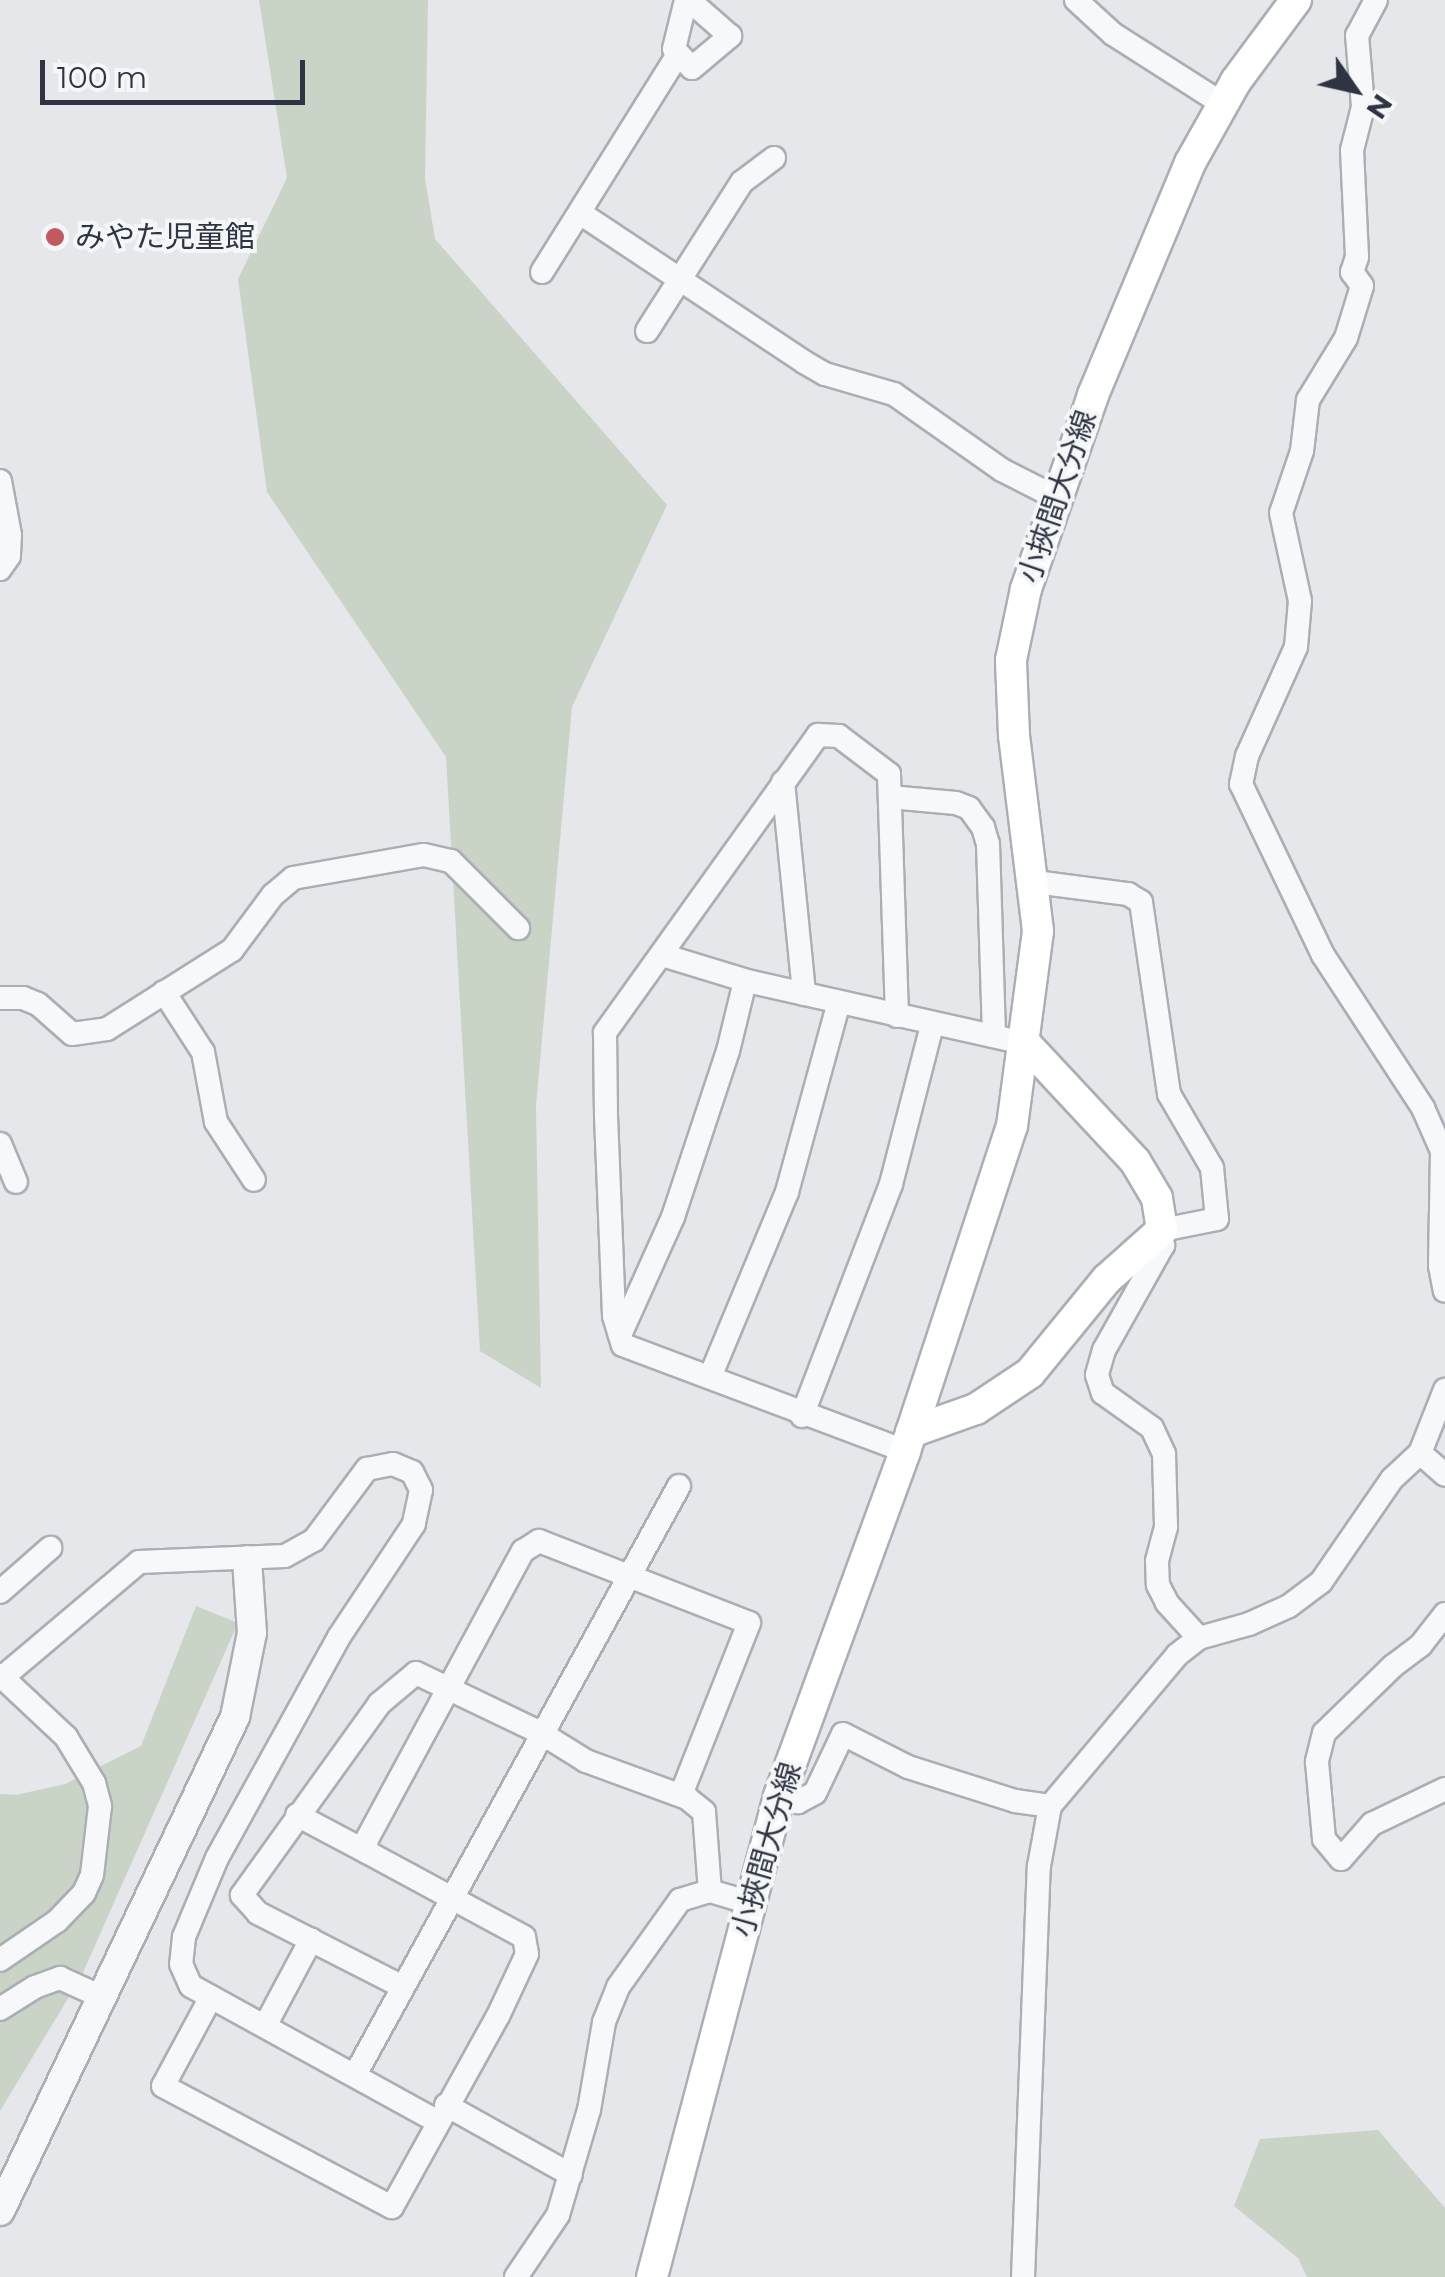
<!DOCTYPE html>
<html>
<head>
<meta charset="utf-8">
<style>
	body { margin:0 }
	#map { position:relative; width:1445px; height:2277px; overflow:hidden; background:#e5e7eb; font-family:Montserrat,"Noto Sans JP",sans-serif }
	div>[style] { position:absolute }
	.green>* { inset:0; background:#c9d4c7 }
	.roads { filter:drop-shadow(2px 0 #aaaeb5) drop-shadow(-2px 0 #aaaeb5) drop-shadow(0 2px #aaaeb5) drop-shadow(0 -2px #aaaeb5) }
	.minor>* { height:22px; margin:-11px; padding:0 11px; transform-origin:11px; border-radius:11px; background:#f7f8f9 }
	.tertiary>* { height:28px; margin:-14px; padding:0 14px; transform-origin:14px; border-radius:14px; background:#f7f8f9 }
	.secondary>* { height:30px; margin:-15px; padding:0 15px; transform-origin:15px; border-radius:15px; background:#fff }
	.dots>* { width:28px; height:28px; translate:-50% -50%; box-sizing:border-box; border:5px solid #f4f6f8; border-radius:50% }
	span { translate:-50% -50%; white-space:nowrap; text-align:center; line-height:1.15; -webkit-text-stroke:8px #f4f6f8; paint-order:stroke }
	.poi-label { font-size:30px; color:#2e3442 }
	.left { translate:0 -50%; text-align:left }
	.street-label { font-size:30px; color:#2e3442 }
	.north { position:absolute; left:1305px; top:40px; width:100px; height:100px; -webkit-text-stroke:8px #f4f6f8; paint-order:stroke; rotate:124deg; font-size:28px; font-weight:700; line-height:40px; text-align:center; color:#2e3442 }
	.north::after { content:''; display:block; margin:auto; width:35px; height:45px; background:#2e3442; clip-path:polygon(50% 0,100% 100%,50% 72%,0 100%) }
	.scale { position:absolute; left:40px; top:60px; width:265px; height:45px; box-sizing:border-box; border:5px solid #2e3442; border-top:0; padding-left:12px; font-size:30px; line-height:35px; white-space:nowrap; color:#2e3442; -webkit-text-stroke:8px #f4f6f8; paint-order:stroke }
</style>
</head>
<body>
<div id="map">
	<div class="green">
		<i style="clip-path:polygon(259px 0,428px 0,425px 178px,435px 239px,667px 505px,572px 707px,536px 1106px,541px 1388px,480px 1351px,446px 757px,267px 492px,238px 279px,287px 178px)"></i>
		<i style="clip-path:polygon(196px 1606px,238px 1623px,81px 1977px,0 2111px,0 1794px,16px 1795px,65px 1784px,141px 1746px)"></i>
		<i style="clip-path:polygon(1378px 2130px,1445px 2208px,1445px 2277px,1307px 2277px,1298px 2258px,1234px 2206px,1260px 2139px)"></i>
	</div>
	<div class="roads">
		<div class="minor">
			<i style="left:686px;top:0;width:50px;rotate:103.8deg"></i>
			<i style="left:674px;top:49px;width:26px;rotate:47deg"></i>
			<i style="left:692px;top:68px;width:50px;rotate:-40.1deg"></i>
			<i style="left:730px;top:36px;width:55px;rotate:-138.7deg"></i>
			<i style="left:1076px;top:0;width:50px;rotate:42.6deg"></i>
			<i style="left:1113px;top:34px;width:130px;rotate:32.5deg"></i>
			<i style="left:1376px;top:0;width:40px;rotate:118deg"></i>
			<i style="left:1357px;top:35px;width:72px;rotate:85.2deg"></i>
			<i style="left:1363px;top:107px;width:44px;rotate:104.3deg"></i>
			<i style="left:1352px;top:150px;width:107px;rotate:87.3deg"></i>
			<i style="left:1357px;top:257px;width:16px;rotate:108deg"></i>
			<i style="left:1352px;top:272px;width:17px;rotate:54deg"></i>
			<i style="left:1362px;top:286px;width:54px;rotate:107.1deg"></i>
			<i style="left:1346px;top:338px;width:73px;rotate:121.5deg"></i>
			<i style="left:1308px;top:400px;width:51px;rotate:96.7deg"></i>
			<i style="left:1302px;top:451px;width:65px;rotate:108.7deg"></i>
			<i style="left:1281px;top:513px;width:90px;rotate:77.8deg"></i>
			<i style="left:1300px;top:601px;width:46px;rotate:95deg"></i>
			<i style="left:1296px;top:647px;width:120px;rotate:114.2deg"></i>
			<i style="left:1247px;top:756px;width:29px;rotate:102deg"></i>
			<i style="left:1241px;top:784px;width:190px;rotate:64.4deg"></i>
			<i style="left:1323px;top:955px;width:183px;rotate:56.8deg"></i>
			<i style="left:1423px;top:1108px;width:47px;rotate:66.2deg"></i>
			<i style="left:1442px;top:1151px;width:115px;rotate:91deg"></i>
			<i style="left:1440px;top:1266px;width:25px;rotate:79deg"></i>
			<i style="left:580px;top:213px;width:269px;rotate:33.6deg"></i>
			<i style="left:804px;top:362px;width:24px;rotate:30deg"></i>
			<i style="left:825px;top:374px;width:72px;rotate:16.2deg"></i>
			<i style="left:894px;top:394px;width:132px;rotate:35.1deg"></i>
			<i style="left:1002px;top:470px;width:62px;rotate:27deg"></i>
			<i style="left:542px;top:272px;width:255px;rotate:-58deg"></i>
			<i style="left:647px;top:331px;width:177px;rotate:-57.5deg"></i>
			<i style="left:742px;top:182px;width:40px;rotate:-37deg"></i>
			<i style="left:0;top:481px;width:55px;rotate:79.5deg"></i>
			<i style="left:10px;top:535px;width:21px;rotate:93deg"></i>
			<i style="left:9px;top:556px;width:16px;rotate:125deg"></i>
			<i style="left:783px;top:782px;width:213px;rotate:84.3deg"></i>
			<i style="left:890px;top:797px;width:66px;rotate:5.2deg"></i>
			<i style="left:956px;top:803px;width:14px;rotate:21deg"></i>
			<i style="left:969px;top:808px;width:24px;rotate:54deg"></i>
			<i style="left:983px;top:827px;width:18px;rotate:74deg"></i>
			<i style="left:988px;top:844px;width:192px;rotate:88.2deg"></i>
			<i style="left:1035px;top:882px;width:94px;rotate:7.4deg"></i>
			<i style="left:1128px;top:894px;width:15px;rotate:32deg"></i>
			<i style="left:1141px;top:902px;width:194px;rotate:81.7deg"></i>
			<i style="left:1169px;top:1094px;width:86px;rotate:59.8deg"></i>
			<i style="left:1212px;top:1168px;width:51px;rotate:84.4deg"></i>
			<i style="left:1217px;top:1219px;width:56px;rotate:168.7deg"></i>
			<i style="left:662px;top:955px;width:93px;rotate:16.9deg"></i>
			<i style="left:751px;top:982px;width:281px;rotate:12.6deg"></i>
			<i style="left:164px;top:992px;width:72px;rotate:57deg"></i>
			<i style="left:203px;top:1052px;width:71px;rotate:79.5deg"></i>
			<i style="left:216px;top:1122px;width:69px;rotate:56.8deg"></i>
			<i style="left:0;top:998px;width:23px"></i>
			<i style="left:23px;top:998px;width:16px;rotate:22deg"></i>
			<i style="left:38px;top:1004px;width:45px;rotate:41.4deg"></i>
			<i style="left:72px;top:1034px;width:35px;rotate:-8deg"></i>
			<i style="left:107px;top:1029px;width:148px;rotate:-32.3deg"></i>
			<i style="left:232px;top:950px;width:69px;rotate:-53.3deg"></i>
			<i style="left:273px;top:895px;width:26px;rotate:-40deg"></i>
			<i style="left:293px;top:878px;width:133px;rotate:-10deg"></i>
			<i style="left:424px;top:855px;width:28px;rotate:13deg"></i>
			<i style="left:451px;top:861px;width:95px;rotate:45deg"></i>
			<i style="left:897px;top:1016px;width:242px;rotate:-91.9deg"></i>
			<i style="left:889px;top:774px;width:63px;rotate:-142.8deg"></i>
			<i style="left:839px;top:736px;width:21px;rotate:-177deg"></i>
			<i style="left:818px;top:735px;width:366px;rotate:125.6deg"></i>
			<i style="left:605px;top:1033px;width:83px;rotate:89.3deg"></i>
			<i style="left:606px;top:1116px;width:200px;rotate:87.7deg"></i>
			<i style="left:614px;top:1316px;width:30px;rotate:73deg"></i>
			<i style="left:623px;top:1345px;width:301px;rotate:20.6deg"></i>
			<i style="left:0;top:1144px;width:41px;rotate:67.2deg"></i>
			<i style="left:1156px;top:1240px;width:9px;rotate:36deg"></i>
			<i style="left:1163px;top:1245px;width:120px;rotate:119.3deg"></i>
			<i style="left:1104px;top:1350px;width:26px;rotate:106deg"></i>
			<i style="left:1097px;top:1375px;width:19px;rotate:72deg"></i>
			<i style="left:1103px;top:1393px;width:60px;rotate:35.5deg"></i>
			<i style="left:1152px;top:1428px;width:29px;rotate:65deg"></i>
			<i style="left:1164px;top:1454px;width:73px;rotate:88.4deg"></i>
			<i style="left:1166px;top:1527px;width:35px;rotate:105deg"></i>
			<i style="left:1157px;top:1561px;width:24px;rotate:88deg"></i>
			<i style="left:1158px;top:1585px;width:20px;rotate:63deg"></i>
			<i style="left:1167px;top:1603px;width:47px;rotate:47.6deg"></i>
			<i style="left:620px;top:1335px;width:129px;rotate:-65.8deg"></i>
			<i style="left:673px;top:1217px;width:175px;rotate:-71.7deg"></i>
			<i style="left:728px;top:1051px;width:72px;rotate:-76.3deg"></i>
			<i style="left:710px;top:1377px;width:200px;rotate:-67.4deg"></i>
			<i style="left:787px;top:1192px;width:197px;rotate:-74.7deg"></i>
			<i style="left:802px;top:1416px;width:248px;rotate:-69deg"></i>
			<i style="left:891px;top:1184px;width:164px;rotate:-75.5deg"></i>
			<i style="left:1420px;top:1453px;width:33px;rotate:41deg"></i>
			<i style="left:0;top:1592px;width:67px;rotate:-41.3deg"></i>
			<i style="left:1445px;top:1614px;width:39px;rotate:128deg"></i>
			<i style="left:1421px;top:1645px;width:35px;rotate:143deg"></i>
			<i style="left:1393px;top:1666px;width:96px;rotate:135.8deg"></i>
			<i style="left:1324px;top:1733px;width:30px;rotate:104deg"></i>
			<i style="left:1317px;top:1762px;width:77px;rotate:84.8deg"></i>
			<i style="left:1324px;top:1839px;width:26px;rotate:50deg"></i>
			<i style="left:1341px;top:1859px;width:47px;rotate:-48.5deg"></i>
			<i style="left:1372px;top:1824px;width:81px;rotate:-25.6deg"></i>
			<i style="left:0;top:1675px;width:91px;rotate:43.2deg"></i>
			<i style="left:66px;top:1737px;width:54px;rotate:58.7deg"></i>
			<i style="left:94px;top:1783px;width:24px;rotate:75deg"></i>
			<i style="left:100px;top:1806px;width:69px;rotate:96.6deg"></i>
			<i style="left:92px;top:1875px;width:20px;rotate:114deg"></i>
			<i style="left:84px;top:1893px;width:39px;rotate:134deg"></i>
			<i style="left:57px;top:1921px;width:69px;rotate:145.6deg"></i>
			<i style="left:3px;top:1677px;width:178px;rotate:-40.2deg"></i>
			<i style="left:139px;top:1562px;width:146px;rotate:-2.4deg"></i>
			<i style="left:285px;top:1556px;width:33px;rotate:-29deg"></i>
			<i style="left:314px;top:1540px;width:89px;rotate:-53.3deg"></i>
			<i style="left:367px;top:1469px;width:26px;rotate:-11deg"></i>
			<i style="left:393px;top:1464px;width:21px;rotate:23deg"></i>
			<i style="left:412px;top:1472px;width:20px;rotate:63deg"></i>
			<i style="left:421px;top:1490px;width:35px;rotate:102deg"></i>
			<i style="left:414px;top:1524px;width:136px;rotate:123.6deg"></i>
			<i style="left:339px;top:1637px;width:252px;rotate:118.9deg"></i>
			<i style="left:217px;top:1858px;width:86px;rotate:112.7deg"></i>
			<i style="left:184px;top:1937px;width:27px;rotate:96deg"></i>
			<i style="left:181px;top:1964px;width:24px;rotate:66deg"></i>
			<i style="left:191px;top:1986px;width:282px;rotate:28.8deg"></i>
			<i style="left:779px;top:1796px;width:20px;rotate:18deg"></i>
			<i style="left:798px;top:1802px;width:19px;rotate:-28deg"></i>
			<i style="left:815px;top:1793px;width:65px;rotate:-64.6deg"></i>
			<i style="left:843px;top:1734px;width:73px;rotate:26.9deg"></i>
			<i style="left:908px;top:1767px;width:112px;rotate:17.6deg"></i>
			<i style="left:1015px;top:1801px;width:35px;rotate:8deg"></i>
			<i style="left:297px;top:1815px;width:79px;rotate:27.9deg"></i>
			<i style="left:401px;top:1986px;width:161px;rotate:-153deg"></i>
			<i style="left:258px;top:1913px;width:24px;rotate:-132deg"></i>
			<i style="left:242px;top:1895px;width:235px;rotate:-54.3deg"></i>
			<i style="left:379px;top:1704px;width:48px;rotate:-40deg"></i>
			<i style="left:416px;top:1673px;width:139px;rotate:25.6deg"></i>
			<i style="left:541px;top:1733px;width:53px;rotate:31.9deg"></i>
			<i style="left:586px;top:1761px;width:108px;rotate:20.1deg"></i>
			<i style="left:687px;top:1798px;width:22px;rotate:39deg"></i>
			<i style="left:704px;top:1812px;width:79px;rotate:85.7deg"></i>
			<i style="left:211px;top:1997px;width:101px;rotate:118.3deg"></i>
			<i style="left:163px;top:2086px;width:259px;rotate:27.9deg"></i>
			<i style="left:392px;top:2207px;width:218px;rotate:-61deg"></i>
			<i style="left:498px;top:2016px;width:68px;rotate:-64.9deg"></i>
			<i style="left:527px;top:1954px;width:17px;rotate:-100deg"></i>
			<i style="left:524px;top:1937px;width:179px;rotate:-151.6deg"></i>
			<i style="left:367px;top:1852px;width:11px;rotate:-95deg"></i>
			<i style="left:366px;top:1841px;width:330px;rotate:-61.6deg"></i>
			<i style="left:523px;top:1551px;width:19px;rotate:-32deg"></i>
			<i style="left:539px;top:1541px;width:225px;rotate:21.3deg"></i>
			<i style="left:749px;top:1623px;width:185px;rotate:111.6deg"></i>
			<i style="left:0;top:2009px;width:41px;rotate:-32.2deg"></i>
			<i style="left:35px;top:1987px;width:27px;rotate:-20deg"></i>
			<i style="left:60px;top:1978px;width:46px;rotate:24.3deg"></i>
			<i style="left:265px;top:2026px;width:98px;rotate:-61.9deg"></i>
			<i style="left:356px;top:2073px;width:670px;rotate:-61.18deg"></i>
			<i style="left:446px;top:2105px;width:143px;rotate:29.2deg"></i>
			<i style="left:516px;top:2277px;width:75px;rotate:-55.9deg"></i>
			<i style="left:558px;top:2215px;width:109px;rotate:-73.6deg"></i>
			<i style="left:589px;top:2110px;width:89px;rotate:-80.3deg"></i>
			<i style="left:604px;top:2022px;width:38px;rotate:-68deg"></i>
			<i style="left:618px;top:1987px;width:107px;rotate:-54.5deg"></i>
			<i style="left:680px;top:1900px;width:31px;rotate:-17deg"></i>
			<i style="left:710px;top:1891px;width:43px;rotate:16.3deg"></i>
			<i style="left:1023px;top:2277px;width:411px;rotate:-87.8deg"></i>
			<i style="left:1039px;top:1866px;width:61px;rotate:-79.6deg"></i>
			<i style="left:1050px;top:1806px;width:197px;rotate:-49.9deg"></i>
			<i style="left:1177px;top:1655px;width:28px;rotate:-38deg"></i>
			<i style="left:1199px;top:1638px;width:52px;rotate:-15.6deg"></i>
			<i style="left:1249px;top:1624px;width:44px;rotate:-24.2deg"></i>
			<i style="left:1289px;top:1606px;width:40px;rotate:-37deg"></i>
			<i style="left:1321px;top:1582px;width:125px;rotate:-55.4deg"></i>
			<i style="left:1392px;top:1479px;width:38px;rotate:-43deg"></i>
			<i style="left:1420px;top:1453px;width:68px;rotate:-68.4deg"></i>
		</div>
		<div class="tertiary">
			<i style="left:0;top:2211px;width:547px;rotate:-64.56deg"></i>
			<i style="left:235px;top:1717px;width:86px;rotate:-78.6deg"></i>
			<i style="left:252px;top:1633px;width:73px;rotate:-93.9deg"></i>
		</div>
		<div class="secondary">
			<i style="left:911px;top:1432px;width:69px;rotate:-19.5deg"></i>
			<i style="left:976px;top:1409px;width:65px;rotate:-33.7deg"></i>
			<i style="left:1030px;top:1373px;width:122px;rotate:-50.7deg"></i>
			<i style="left:1107px;top:1279px;width:74px;rotate:-41.7deg"></i>
			<i style="left:1162px;top:1230px;width:32px;rotate:-99deg"></i>
			<i style="left:1157px;top:1198px;width:43px;rotate:-120.7deg"></i>
			<i style="left:1135px;top:1161px;width:161px;rotate:-133deg"></i>
			<i style="left:652px;top:2277px;width:497px;rotate:-75.2deg"></i>
			<i style="left:779px;top:1796px;width:367px;rotate:-69.9deg"></i>
			<i style="left:905px;top:1451px;width:342px;rotate:-71.8deg"></i>
			<i style="left:1012px;top:1126px;width:197px;rotate:-82.4deg"></i>
			<i style="left:1038px;top:931px;width:196px;rotate:-97deg"></i>
			<i style="left:1014px;top:736px;width:76px;rotate:-92.3deg"></i>
			<i style="left:1011px;top:660px;width:73px;rotate:-78.1deg"></i>
			<i style="left:1026px;top:589px;width:205px;rotate:-70.9deg"></i>
			<i style="left:1093px;top:395px;width:251px;rotate:-67.3deg"></i>
			<i style="left:1190px;top:163px;width:94px;rotate:-60.7deg"></i>
			<i style="left:1236px;top:81px;width:101px;rotate:-53.5deg"></i>
		</div>
	</div>
	<div class="dots">
		<i style="left:55px;top:237px;background:#c15862"></i>
	</div>
	<div class="poi-label">
		<span class="left" style="left:75px;top:237px">みやた児童館</span>
	</div>
	<div class="street-label">
		<span style="left:1058px;top:497px;rotate:-71deg">小挾間大分線</span>
		<span style="left:767px;top:1850px;rotate:-74deg">小挾間大分線</span>
	</div>
	<div class="north">N</div>
	<div class="scale">100 m</div>
</div>
</body>
</html>
